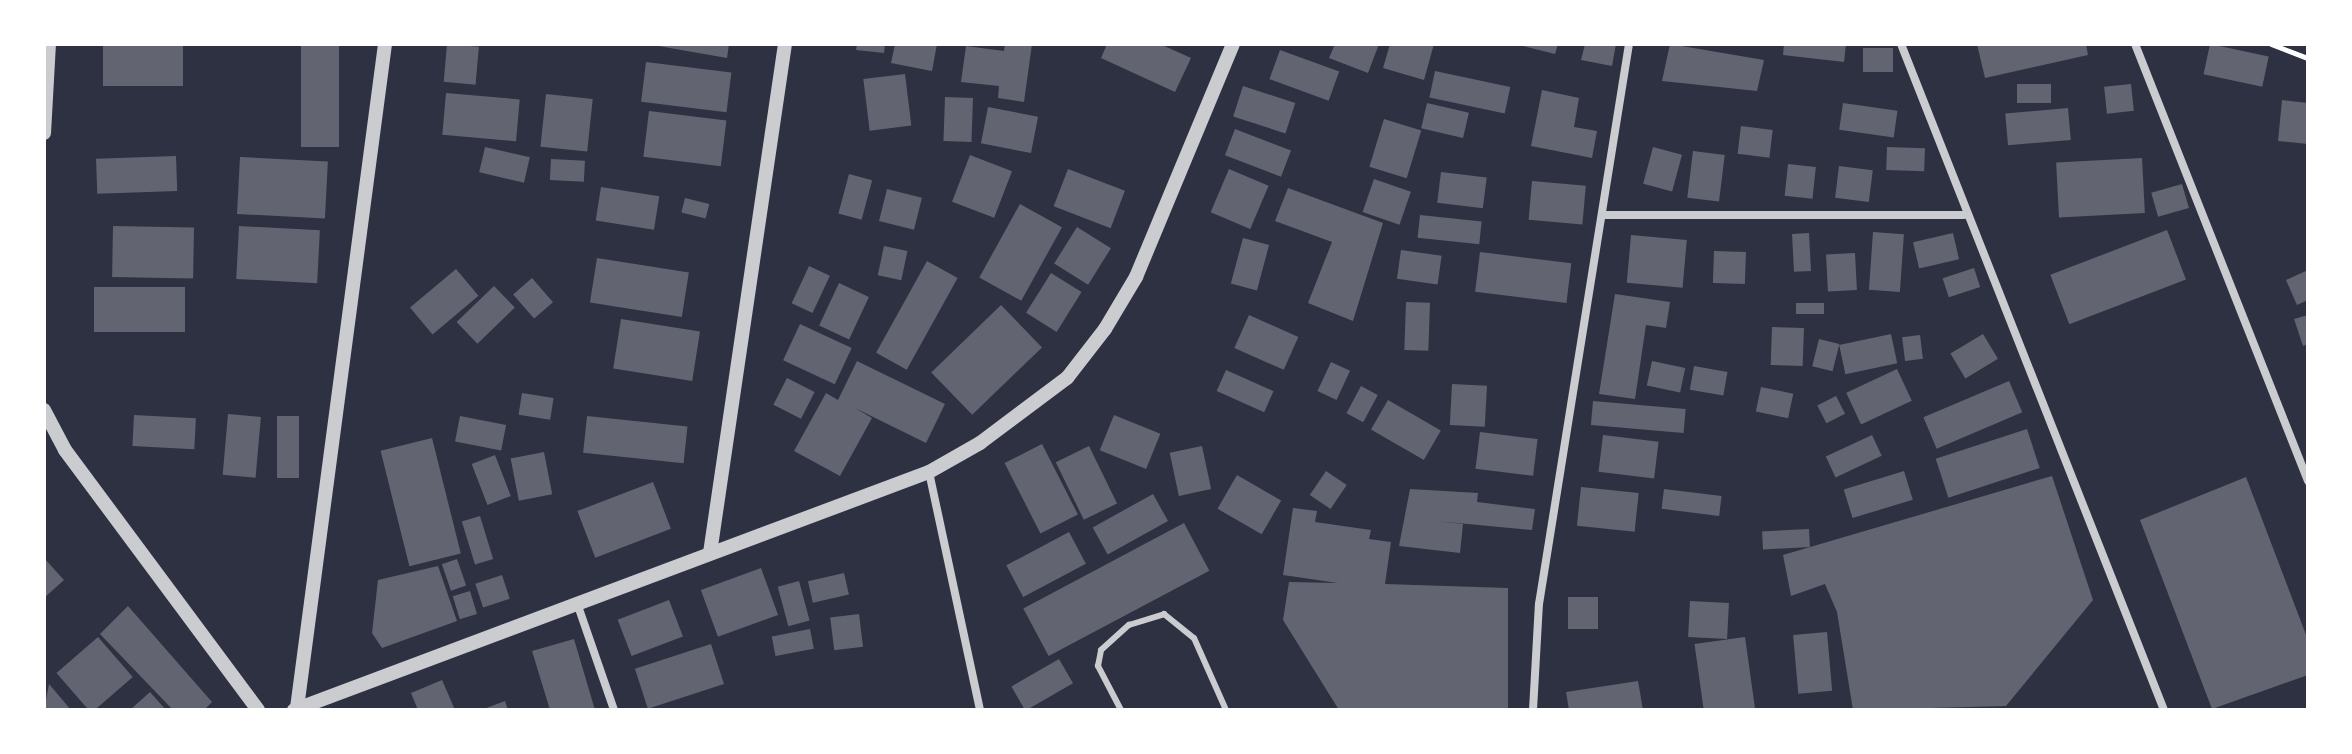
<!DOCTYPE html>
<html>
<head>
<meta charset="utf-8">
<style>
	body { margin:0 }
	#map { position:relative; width:2352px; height:754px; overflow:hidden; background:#2d3142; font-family:"Open Sans",sans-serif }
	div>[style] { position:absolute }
	.building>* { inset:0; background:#626471; transform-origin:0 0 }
	.path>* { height:5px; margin:-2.5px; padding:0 2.5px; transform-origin:2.5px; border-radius:2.5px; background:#fff }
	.service>* { height:6px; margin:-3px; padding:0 3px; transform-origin:3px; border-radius:3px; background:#caccd0 }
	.minor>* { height:8px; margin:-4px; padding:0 4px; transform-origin:4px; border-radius:4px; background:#caccd0 }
	.tertiary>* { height:14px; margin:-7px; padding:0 7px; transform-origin:7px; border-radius:7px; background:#caccd0 }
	span { translate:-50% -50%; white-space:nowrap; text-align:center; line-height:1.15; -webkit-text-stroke:7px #fff; paint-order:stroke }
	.frame { position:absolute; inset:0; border:46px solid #fff; pointer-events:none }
</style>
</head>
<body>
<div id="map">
	<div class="building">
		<i style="left:103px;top:44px;width:80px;height:42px"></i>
		<i style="left:301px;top:44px;width:38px;height:103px"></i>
		<i style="left:447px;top:44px;width:32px;height:38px;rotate:5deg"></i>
		<i style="clip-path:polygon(647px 44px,729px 44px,727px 58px)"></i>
		<i style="clip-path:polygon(857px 44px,885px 44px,884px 53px,856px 50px)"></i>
		<i style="clip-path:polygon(895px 44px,937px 44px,932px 71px,891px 63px)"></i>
		<i style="clip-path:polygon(1005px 44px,1032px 44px,1024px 102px,998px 98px,999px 86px,961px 82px,966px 46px,1004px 51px)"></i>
		<i style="clip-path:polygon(1107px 44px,1160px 44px,1191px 58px,1175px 92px,1101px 58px)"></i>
		<i style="clip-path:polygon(1335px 44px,1379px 44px,1368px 73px,1329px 58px)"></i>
		<i style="clip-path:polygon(1390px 44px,1434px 44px,1424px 80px,1383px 68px)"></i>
		<i style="clip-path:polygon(1515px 44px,1558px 44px,1555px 54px)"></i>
		<i style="clip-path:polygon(1585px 44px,1616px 44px,1612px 66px,1581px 60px)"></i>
		<i style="clip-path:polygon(1670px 44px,1764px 60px,1757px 91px,1662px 81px)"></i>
		<i style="clip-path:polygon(1784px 44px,1846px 44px,1844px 62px,1783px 55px)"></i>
		<i style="clip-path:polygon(1977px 44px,2086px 44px,2088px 55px,1985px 78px)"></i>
		<i style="left:2210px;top:44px;width:60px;height:31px;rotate:12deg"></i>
		<i style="left:1863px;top:48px;width:30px;height:24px"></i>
		<i style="left:1280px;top:50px;width:63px;height:31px;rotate:20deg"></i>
		<i style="left:646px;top:62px;width:86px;height:40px;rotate:7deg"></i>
		<i style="left:1435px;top:71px;width:77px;height:27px;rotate:12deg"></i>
		<i style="left:905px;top:74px;width:52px;height:42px;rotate:83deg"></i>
		<i style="left:2017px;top:84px;width:34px;height:19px"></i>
		<i style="left:2131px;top:84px;width:27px;height:27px;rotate:84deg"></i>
		<i style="left:1243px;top:86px;width:55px;height:32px;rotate:18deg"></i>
		<i style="clip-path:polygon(1542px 90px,1579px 98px,1574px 127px,1597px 131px,1592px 158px,1531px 146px)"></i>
		<i style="left:446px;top:93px;width:74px;height:42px;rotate:5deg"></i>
		<i style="left:546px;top:94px;width:47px;height:53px;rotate:6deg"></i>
		<i style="left:945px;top:97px;width:28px;height:44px;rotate:2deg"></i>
		<i style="clip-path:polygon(2282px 100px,2308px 103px,2308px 144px,2278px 141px)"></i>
		<i style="left:1427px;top:103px;width:43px;height:26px;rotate:13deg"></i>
		<i style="left:1843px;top:103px;width:55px;height:27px;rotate:8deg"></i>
		<i style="left:988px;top:107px;width:51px;height:37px;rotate:11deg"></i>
		<i style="left:2068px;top:108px;width:32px;height:63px;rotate:85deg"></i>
		<i style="left:649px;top:111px;width:78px;height:46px;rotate:7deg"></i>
		<i style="left:1384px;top:119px;width:39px;height:50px;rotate:17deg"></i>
		<i style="left:1741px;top:126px;width:32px;height:28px;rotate:7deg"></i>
		<i style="left:1235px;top:129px;width:60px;height:28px;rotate:21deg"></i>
		<i style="left:485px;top:147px;width:46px;height:26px;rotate:13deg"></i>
		<i style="left:1653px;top:147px;width:30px;height:38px;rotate:15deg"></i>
		<i style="left:1887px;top:147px;width:38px;height:23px;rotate:2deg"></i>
		<i style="left:1693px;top:151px;width:32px;height:47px;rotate:7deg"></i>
		<i style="left:970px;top:155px;width:45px;height:50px;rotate:21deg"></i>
		<i style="left:176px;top:156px;width:35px;height:80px;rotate:88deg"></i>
		<i style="left:240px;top:157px;width:88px;height:57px;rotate:3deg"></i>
		<i style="left:2142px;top:158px;width:55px;height:86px;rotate:87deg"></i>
		<i style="left:551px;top:159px;width:34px;height:21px;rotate:3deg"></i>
		<i style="left:1788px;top:164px;width:28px;height:32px;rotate:6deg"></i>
		<i style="left:1839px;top:166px;width:34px;height:32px;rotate:7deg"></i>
		<i style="left:1068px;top:169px;width:61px;height:40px;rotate:21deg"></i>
		<i style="left:1229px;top:169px;width:43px;height:47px;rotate:23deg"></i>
		<i style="left:1441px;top:172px;width:46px;height:31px;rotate:7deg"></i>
		<i style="left:849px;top:174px;width:24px;height:41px;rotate:15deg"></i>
		<i style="left:1374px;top:179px;width:39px;height:35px;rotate:19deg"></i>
		<i style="left:1532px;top:181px;width:54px;height:39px;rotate:5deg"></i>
		<i style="left:2182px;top:184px;width:25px;height:32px;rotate:74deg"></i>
		<i style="left:601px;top:187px;width:59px;height:34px;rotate:9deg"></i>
		<i style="clip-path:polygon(1288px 188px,1383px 223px,1353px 321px,1308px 303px,1332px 242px,1275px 221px)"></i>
		<i style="left:887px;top:189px;width:36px;height:33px;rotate:14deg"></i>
		<i style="left:685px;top:198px;width:25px;height:15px;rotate:14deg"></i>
		<i style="left:1020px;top:204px;width:48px;height:84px;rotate:29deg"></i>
		<i style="left:1420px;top:215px;width:62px;height:23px;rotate:6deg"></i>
		<i style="left:113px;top:226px;width:81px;height:51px;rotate:1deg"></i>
		<i style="left:239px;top:226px;width:81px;height:53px;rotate:3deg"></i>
		<i style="left:1077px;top:227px;width:40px;height:43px;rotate:32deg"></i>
		<i style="left:2167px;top:230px;width:53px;height:125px;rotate:69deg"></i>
		<i style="left:1873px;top:232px;width:31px;height:58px;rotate:4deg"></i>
		<i style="left:1809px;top:233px;width:38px;height:17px;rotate:87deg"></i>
		<i style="left:1953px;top:233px;width:27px;height:41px;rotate:77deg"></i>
		<i style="left:1631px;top:235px;width:56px;height:48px;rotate:5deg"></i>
		<i style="left:1243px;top:238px;width:27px;height:47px;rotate:15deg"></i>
		<i style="left:884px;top:246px;width:24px;height:30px;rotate:12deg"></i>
		<i style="left:1401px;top:250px;width:41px;height:29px;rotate:8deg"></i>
		<i style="left:1714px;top:251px;width:32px;height:32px;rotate:2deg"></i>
		<i style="left:1480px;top:252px;width:92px;height:40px;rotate:7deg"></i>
		<i style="left:1855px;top:253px;width:37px;height:29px;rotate:87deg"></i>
		<i style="left:597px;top:258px;width:93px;height:45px;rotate:9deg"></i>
		<i style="left:927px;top:261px;width:35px;height:105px;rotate:29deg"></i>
		<i style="left:809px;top:266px;width:23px;height:41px;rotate:25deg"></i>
		<i style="left:1974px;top:268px;width:20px;height:33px;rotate:72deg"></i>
		<i style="left:456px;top:269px;width:35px;height:60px;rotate:50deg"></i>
		<i style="clip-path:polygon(2308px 270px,2308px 300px,2297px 305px,2286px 280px)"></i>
		<i style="left:1051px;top:273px;width:36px;height:47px;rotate:32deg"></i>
		<i style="left:532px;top:278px;width:32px;height:25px;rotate:49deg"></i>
		<i style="left:839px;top:283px;width:33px;height:47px;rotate:25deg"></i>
		<i style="left:494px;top:286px;width:30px;height:52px;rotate:46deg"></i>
		<i style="left:185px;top:287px;width:45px;height:91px;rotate:90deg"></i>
		<i style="clip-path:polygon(1615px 294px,1670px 302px,1666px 328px,1646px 325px,1635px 399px,1599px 394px)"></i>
		<i style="left:1406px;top:302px;width:24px;height:48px;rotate:2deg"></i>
		<i style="left:1824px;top:303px;width:11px;height:28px;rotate:90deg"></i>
		<i style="left:1001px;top:305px;width:59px;height:97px;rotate:46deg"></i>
		<i style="left:1249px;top:315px;width:54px;height:36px;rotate:24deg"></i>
		<i style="clip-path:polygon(2308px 315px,2308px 344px,2303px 346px,2294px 319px)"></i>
		<i style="left:621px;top:319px;width:80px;height:50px;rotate:9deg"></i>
		<i style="left:800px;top:324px;width:57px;height:40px;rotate:25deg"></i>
		<i style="left:1772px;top:327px;width:32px;height:38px;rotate:2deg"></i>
		<i style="left:1891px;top:334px;width:30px;height:53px;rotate:78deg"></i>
		<i style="left:1983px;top:334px;width:29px;height:38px;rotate:59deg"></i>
		<i style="left:1920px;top:335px;width:24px;height:18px;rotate:83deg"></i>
		<i style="left:1819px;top:339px;width:21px;height:28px;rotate:14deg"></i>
		<i style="clip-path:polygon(857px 361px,945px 404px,926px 443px,855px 408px,872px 418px,840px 476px,794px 451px,826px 393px,838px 400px)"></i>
		<i style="left:1652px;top:361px;width:34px;height:25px;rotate:12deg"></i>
		<i style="left:1331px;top:362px;width:21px;height:32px;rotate:25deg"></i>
		<i style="left:1694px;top:366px;width:34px;height:24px;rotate:10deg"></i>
		<i style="left:1897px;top:369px;width:35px;height:56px;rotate:65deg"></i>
		<i style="left:1226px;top:370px;width:52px;height:23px;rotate:24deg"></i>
		<i style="left:787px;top:378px;width:31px;height:30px;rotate:27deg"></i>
		<i style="left:2009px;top:381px;width:34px;height:93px;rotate:67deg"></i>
		<i style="left:1452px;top:384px;width:35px;height:41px;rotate:3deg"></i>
		<i style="left:1361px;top:386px;width:19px;height:31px;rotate:28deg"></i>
		<i style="left:1761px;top:387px;width:33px;height:25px;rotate:12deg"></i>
		<i style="left:522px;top:393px;width:32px;height:22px;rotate:9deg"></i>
		<i style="left:1836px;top:396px;width:20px;height:21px;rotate:63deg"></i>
		<i style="left:1388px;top:400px;width:61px;height:34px;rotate:30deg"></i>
		<i style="left:1593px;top:401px;width:93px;height:24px;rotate:5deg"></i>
		<i style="left:228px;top:414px;width:33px;height:61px;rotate:5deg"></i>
		<i style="left:134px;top:415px;width:62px;height:31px;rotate:3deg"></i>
		<i style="left:1114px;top:415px;width:50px;height:38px;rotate:22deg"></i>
		<i style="left:277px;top:416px;width:22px;height:62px"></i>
		<i style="left:460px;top:416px;width:47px;height:26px;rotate:11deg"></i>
		<i style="left:587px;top:416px;width:101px;height:37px;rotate:6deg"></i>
		<i style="left:2027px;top:429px;width:41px;height:96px;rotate:72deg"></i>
		<i style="left:1480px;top:432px;width:58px;height:37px;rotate:7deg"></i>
		<i style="left:1603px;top:435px;width:56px;height:37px;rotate:7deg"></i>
		<i style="left:1872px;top:435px;width:23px;height:51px;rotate:65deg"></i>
		<i style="left:432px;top:438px;width:119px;height:53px;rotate:76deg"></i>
		<i style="left:1042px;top:444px;width:79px;height:42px;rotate:63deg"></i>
		<i style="left:1089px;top:446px;width:64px;height:37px;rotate:64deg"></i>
		<i style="left:1202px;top:446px;width:44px;height:33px;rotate:78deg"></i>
		<i style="left:544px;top:452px;width:43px;height:34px;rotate:79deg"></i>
		<i style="left:495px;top:455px;width:44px;height:25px;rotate:69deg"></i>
		<i style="left:1326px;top:471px;width:25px;height:29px;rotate:34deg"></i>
		<i style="left:1904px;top:471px;width:30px;height:63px;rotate:73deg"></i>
		<i style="left:1237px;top:475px;width:51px;height:39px;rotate:30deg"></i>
		<i style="clip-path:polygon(2052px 476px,2093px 600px,2006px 706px,1853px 710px,1837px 612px,1825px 584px,1791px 596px,1783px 555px)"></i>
		<i style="clip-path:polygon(2246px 477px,2308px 640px,2308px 675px,2212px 709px,2140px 520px)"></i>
		<i style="left:653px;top:482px;width:50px;height:81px;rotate:69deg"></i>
		<i style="left:1581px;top:487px;width:58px;height:39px;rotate:6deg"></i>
		<i style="clip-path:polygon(1410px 489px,1478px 493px,1477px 502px,1535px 509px,1532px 530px,1436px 521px,1463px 524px,1460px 553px,1399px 546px)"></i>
		<i style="left:1664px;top:489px;width:58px;height:20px;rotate:7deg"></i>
		<i style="left:1153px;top:494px;width:31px;height:69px;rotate:61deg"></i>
		<i style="clip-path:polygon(1293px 508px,1317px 511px,1315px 522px,1371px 530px,1369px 539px,1391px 542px,1385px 584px,1508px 588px,1508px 710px,1339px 710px,1283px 620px,1289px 582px,1338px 583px,1283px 575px)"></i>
		<i style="left:480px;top:516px;width:45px;height:19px;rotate:73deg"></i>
		<i style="left:1184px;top:523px;width:54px;height:182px;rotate:62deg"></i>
		<i style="left:1809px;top:529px;width:18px;height:47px;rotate:87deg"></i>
		<i style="left:1069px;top:532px;width:36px;height:71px;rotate:62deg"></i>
		<i style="clip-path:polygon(44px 558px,64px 580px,44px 598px)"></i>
		<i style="left:457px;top:559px;width:28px;height:16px;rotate:71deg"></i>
		<i style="clip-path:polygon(438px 566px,457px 621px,382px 648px,372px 633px,378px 580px)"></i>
		<i style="left:761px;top:568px;width:50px;height:64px;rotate:70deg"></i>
		<i style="left:844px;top:573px;width:22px;height:37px;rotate:77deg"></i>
		<i style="left:502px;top:575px;width:25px;height:28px;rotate:72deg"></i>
		<i style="left:799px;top:581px;width:41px;height:22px;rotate:75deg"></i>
		<i style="left:470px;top:591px;width:24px;height:18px;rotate:73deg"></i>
		<i style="left:1568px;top:597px;width:30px;height:32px"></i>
		<i style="left:669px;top:600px;width:39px;height:55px;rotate:69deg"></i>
		<i style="left:1690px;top:601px;width:39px;height:36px;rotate:3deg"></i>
		<i style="clip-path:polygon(128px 606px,212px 702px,204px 710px,173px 710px,100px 634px)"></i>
		<i style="left:859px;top:614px;width:33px;height:29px;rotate:83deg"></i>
		<i style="left:810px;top:629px;width:20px;height:39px;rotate:79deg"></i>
		<i style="left:1827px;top:632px;width:59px;height:34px;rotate:85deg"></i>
		<i style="left:98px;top:637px;width:53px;height:55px;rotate:49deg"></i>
		<i style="left:1745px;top:637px;width:74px;height:51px;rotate:82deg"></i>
		<i style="clip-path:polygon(574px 639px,595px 710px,550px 710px,532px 651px)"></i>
		<i style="left:711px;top:644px;width:42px;height:80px;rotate:72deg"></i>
		<i style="left:1059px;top:659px;width:28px;height:55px;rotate:60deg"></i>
		<i style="clip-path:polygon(442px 680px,455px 710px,418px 710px,411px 693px)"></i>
		<i style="clip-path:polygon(1638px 681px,1643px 710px,1569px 710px,1566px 692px)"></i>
		<i style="clip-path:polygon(49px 684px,71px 710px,44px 710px)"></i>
		<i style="clip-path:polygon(150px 692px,166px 710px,130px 710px)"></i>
		<i style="clip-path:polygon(505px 701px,508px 710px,481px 710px)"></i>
	</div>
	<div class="path">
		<i style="left:2271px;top:44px;width:40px;rotate:21deg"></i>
	</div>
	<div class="service">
		<i style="left:1121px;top:710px;width:50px;rotate:-117.6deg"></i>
		<i style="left:1098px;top:666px;width:16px;rotate:-79deg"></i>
		<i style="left:1101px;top:650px;width:38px;rotate:-42deg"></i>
		<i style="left:1129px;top:625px;width:37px;rotate:-17deg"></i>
		<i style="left:1164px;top:614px;width:38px;rotate:39deg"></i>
		<i style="left:1194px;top:638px;width:79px;rotate:66deg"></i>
	</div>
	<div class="minor">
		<i style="left:1901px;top:44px;width:716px;rotate:68.45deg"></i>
		<i style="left:2135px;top:44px;width:470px;rotate:68.4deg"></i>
		<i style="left:1603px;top:215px;width:361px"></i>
		<i style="left:929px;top:472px;width:243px;rotate:77.9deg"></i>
		<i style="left:577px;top:603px;width:113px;rotate:70.9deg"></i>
		<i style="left:1533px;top:710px;width:106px;rotate:-86.8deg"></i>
		<i style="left:1539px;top:604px;width:567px;rotate:-80.87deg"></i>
	</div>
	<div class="tertiary">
		<i style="left:44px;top:133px;width:89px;rotate:-86.8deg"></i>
		<i style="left:44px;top:410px;width:45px;rotate:62.3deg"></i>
		<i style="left:65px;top:450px;width:324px;rotate:53.4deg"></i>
		<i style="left:710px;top:553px;width:514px;rotate:-81.62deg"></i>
		<i style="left:297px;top:708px;width:670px;rotate:-82.45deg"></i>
		<i style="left:294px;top:710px;width:678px;rotate:-20.55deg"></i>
		<i style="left:929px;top:472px;width:59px;rotate:-29.6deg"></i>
		<i style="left:980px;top:443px;width:109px;rotate:-36.8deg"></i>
		<i style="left:1067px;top:378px;width:62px;rotate:-52.2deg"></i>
		<i style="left:1105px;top:329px;width:61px;rotate:-59.2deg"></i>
		<i style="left:1136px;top:277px;width:252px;rotate:-67.4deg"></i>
	</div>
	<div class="frame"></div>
</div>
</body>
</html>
